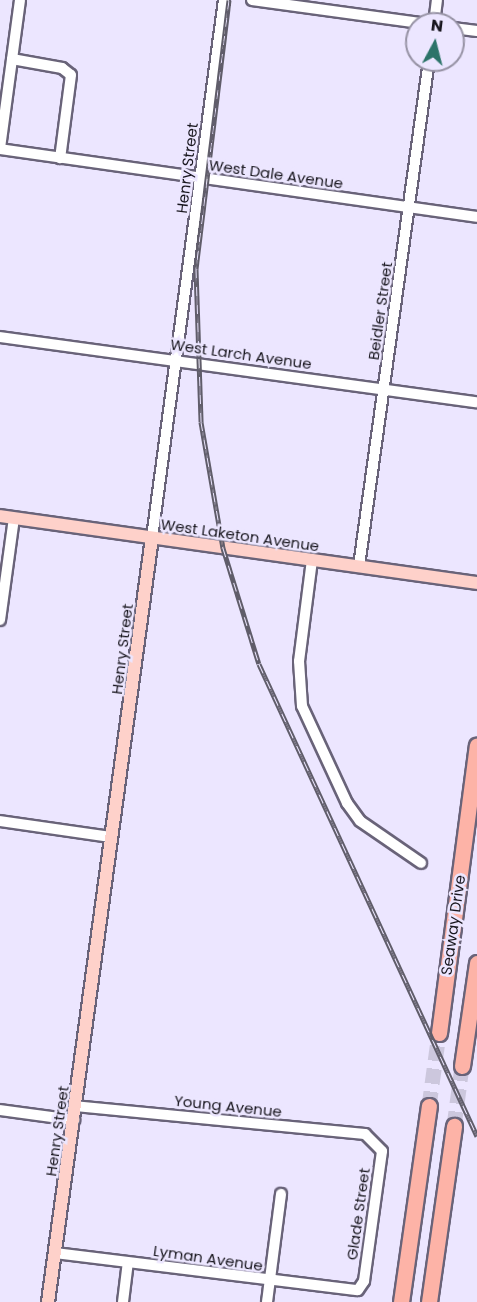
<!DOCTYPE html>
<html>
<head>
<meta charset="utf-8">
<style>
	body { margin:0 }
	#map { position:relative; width:477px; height:1302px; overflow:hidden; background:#ece6ff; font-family:Poppins,sans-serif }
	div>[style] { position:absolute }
	.highway-tunnel>* { height:15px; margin-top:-7.5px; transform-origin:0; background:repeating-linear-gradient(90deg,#ccc7dd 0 15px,transparent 0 23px) }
	.roads { filter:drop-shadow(2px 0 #696379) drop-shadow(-2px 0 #696379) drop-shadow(0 2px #696379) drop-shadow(0 -2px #696379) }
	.minor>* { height:10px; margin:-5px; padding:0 5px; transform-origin:5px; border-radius:5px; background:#fff }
	.major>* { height:12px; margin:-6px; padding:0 6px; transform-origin:6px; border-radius:6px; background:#fed1ca }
	.highway>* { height:15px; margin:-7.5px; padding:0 7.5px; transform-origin:7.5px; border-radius:7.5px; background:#fdb3a7 }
	.rail>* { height:5px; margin-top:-2.5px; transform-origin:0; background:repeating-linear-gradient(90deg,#ece6ff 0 9px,#605d6a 0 18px); box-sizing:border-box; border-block:2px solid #605d6a }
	span { translate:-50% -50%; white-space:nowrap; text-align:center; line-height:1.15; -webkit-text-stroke:5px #ece6ff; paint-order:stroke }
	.street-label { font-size:15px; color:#18161e }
	.north { position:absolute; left:405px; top:12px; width:60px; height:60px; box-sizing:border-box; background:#ece6ff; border:2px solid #9793a5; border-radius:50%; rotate:7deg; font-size:16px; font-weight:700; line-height:24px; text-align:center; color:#18161e }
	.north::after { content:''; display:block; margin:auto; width:21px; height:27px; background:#2c7369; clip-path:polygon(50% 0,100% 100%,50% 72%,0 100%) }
</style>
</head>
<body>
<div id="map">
	<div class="highway-tunnel">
		<i style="left:429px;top:1106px;width:74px;rotate:-82.2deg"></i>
		<i style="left:454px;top:1126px;width:61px;rotate:-82.4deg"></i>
	</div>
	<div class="roads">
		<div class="minor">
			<i style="left:252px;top:0;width:177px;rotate:7.8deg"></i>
			<i style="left:434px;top:24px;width:24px;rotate:-83deg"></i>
			<i style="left:453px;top:28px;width:24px;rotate:7deg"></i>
			<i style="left:12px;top:59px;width:51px;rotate:10.2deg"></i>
			<i style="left:62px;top:68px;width:11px;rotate:38deg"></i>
			<i style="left:71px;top:75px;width:84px;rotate:97.5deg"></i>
			<i style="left:0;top:148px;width:149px;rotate:-82.3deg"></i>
			<i style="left:0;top:149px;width:482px;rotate:8.1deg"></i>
			<i style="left:0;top:337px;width:481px;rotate:7.8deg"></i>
			<i style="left:152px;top:538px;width:543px;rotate:-82.38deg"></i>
			<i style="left:312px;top:560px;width:102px;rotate:97.3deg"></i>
			<i style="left:299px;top:661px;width:45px;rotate:86.2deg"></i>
			<i style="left:302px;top:706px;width:107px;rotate:65.1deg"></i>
			<i style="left:347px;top:803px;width:22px;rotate:54deg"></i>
			<i style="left:360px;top:821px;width:74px;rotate:34.5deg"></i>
			<i style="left:359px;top:566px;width:511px;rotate:-82.12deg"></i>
			<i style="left:0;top:620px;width:103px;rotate:-82.2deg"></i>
			<i style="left:0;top:821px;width:112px;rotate:8.2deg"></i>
			<i style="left:0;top:1110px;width:75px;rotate:7.7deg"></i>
			<i style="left:55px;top:1253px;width:305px;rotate:7deg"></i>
			<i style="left:358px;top:1290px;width:11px;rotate:-56deg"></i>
			<i style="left:364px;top:1281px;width:131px;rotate:-82.1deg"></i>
			<i style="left:382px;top:1151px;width:24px;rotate:-135deg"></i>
			<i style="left:365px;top:1134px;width:291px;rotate:-174.5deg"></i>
			<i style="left:123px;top:1302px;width:39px;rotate:-83deg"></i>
			<i style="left:267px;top:1302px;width:109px;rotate:-82.6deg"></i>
		</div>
		<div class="major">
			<i style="left:0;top:516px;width:482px;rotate:8deg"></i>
			<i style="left:48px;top:1302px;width:771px;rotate:-82.25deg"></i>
		</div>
		<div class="highway">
			<i style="left:439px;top:1033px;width:290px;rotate:-82.5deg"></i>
			<i style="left:462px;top:1066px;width:104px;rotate:-81.7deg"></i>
			<i style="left:401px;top:1302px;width:198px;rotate:-81.9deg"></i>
			<i style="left:429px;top:1302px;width:178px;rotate:-81.9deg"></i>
		</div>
	</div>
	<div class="rail">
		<i style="left:229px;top:0;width:271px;rotate:97deg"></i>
		<i style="left:196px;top:269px;width:153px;rotate:88.1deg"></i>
		<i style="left:201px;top:422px;width:128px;rotate:80.1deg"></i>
		<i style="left:223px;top:548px;width:121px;rotate:72.8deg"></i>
		<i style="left:259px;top:664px;width:520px;rotate:65.21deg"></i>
	</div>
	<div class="street-label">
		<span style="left:187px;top:168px;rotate:-83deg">Henry Street</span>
		<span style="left:276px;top:174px;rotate:8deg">West Dale Avenue</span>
		<span style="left:380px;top:311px;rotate:-82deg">Beidler Street</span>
		<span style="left:241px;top:354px;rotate:8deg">West Larch Avenue</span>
		<span style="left:240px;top:535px;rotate:8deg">West Laketon Avenue</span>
		<span style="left:122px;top:649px;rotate:-83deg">Henry Street</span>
		<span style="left:453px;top:925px;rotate:-82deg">Seaway Drive</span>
		<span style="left:228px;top:1106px;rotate:6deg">Young Avenue</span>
		<span style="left:57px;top:1131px;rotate:-82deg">Henry Street</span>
		<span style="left:358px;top:1214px;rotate:-82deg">Glade Street</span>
		<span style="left:208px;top:1258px;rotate:8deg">Lyman Avenue</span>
	</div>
	<div class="north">N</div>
</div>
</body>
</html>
